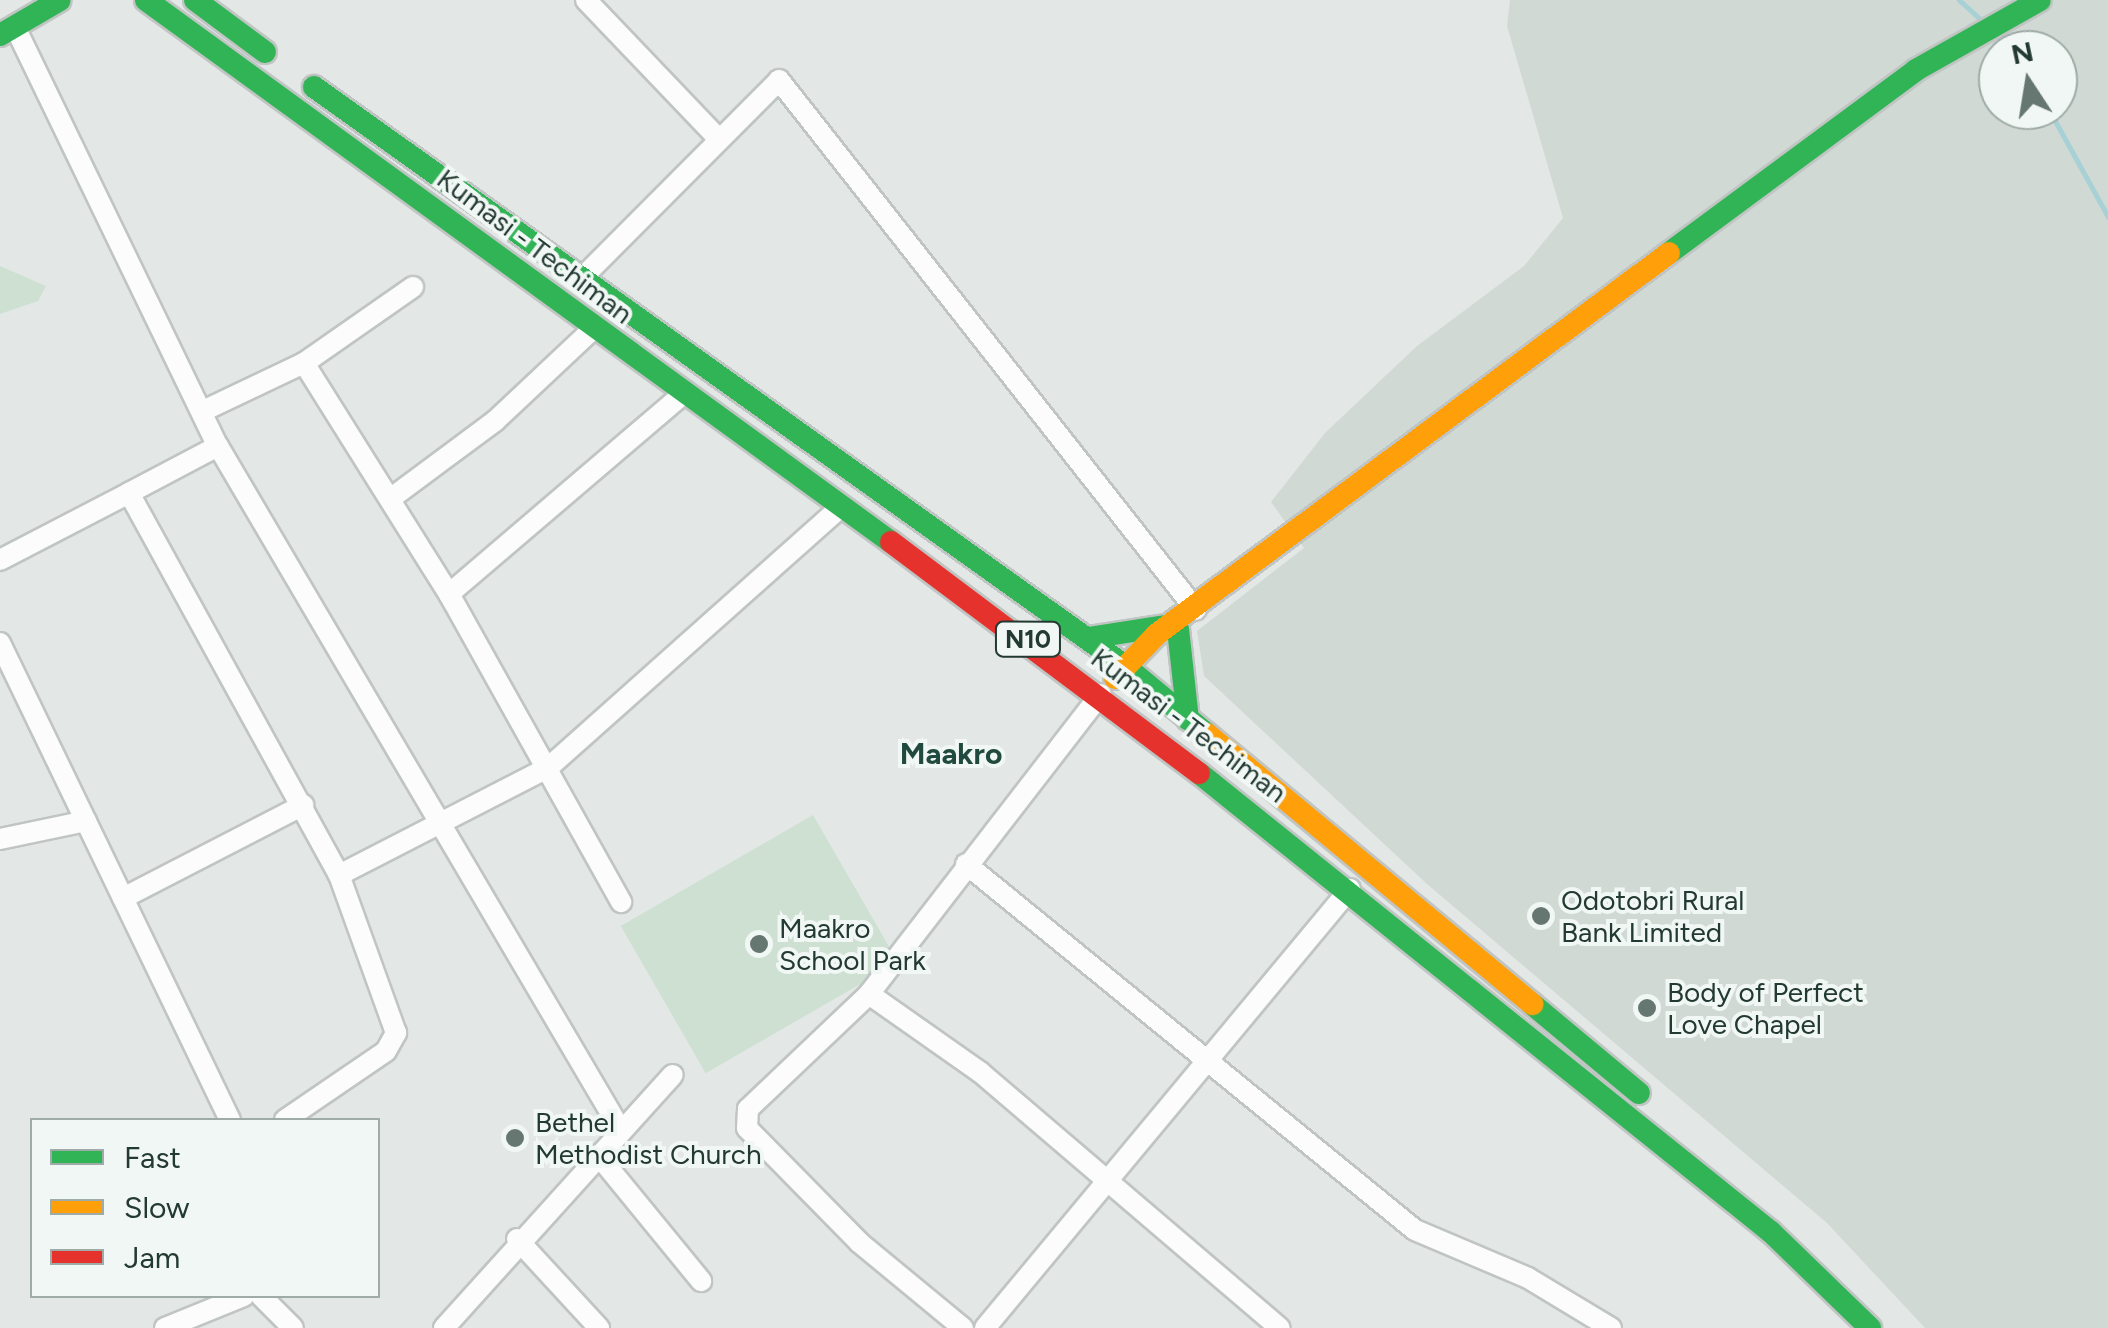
<!DOCTYPE html>
<html>
<head>
<meta charset="utf-8">
<style>
	body { margin:0 }
	#map { position:relative; width:2108px; height:1328px; overflow:hidden; background:#e3e8e6; font-family:Figtree,sans-serif }
	div>[style] { position:absolute }
	.built>* { inset:0; background:#d1d9d5 }
	.green>* { inset:0; background:#cde0d2; transform-origin:0 0 }
	.stream>* { height:5px; margin:-2.5px; padding:0 2.5px; transform-origin:2.5px; border-radius:2.5px; background:#a7d1d4 }
	.roads { filter:drop-shadow(2px 0 #c0c5c3) drop-shadow(-2px 0 #c0c5c3) drop-shadow(0 2px #c0c5c3) drop-shadow(0 -2px #c0c5c3) }
	.street>* { height:20px; margin:-10px; padding:0 10px; transform-origin:10px; border-radius:10px; background:#fbfcfb }
	.fast>* { height:22px; margin:-11px; padding:0 11px; transform-origin:11px; border-radius:11px; background:#30b455 }
	.slow>* { height:22px; margin:-11px; padding:0 11px; transform-origin:11px; border-radius:11px; background:#ff9f0a }
	.jam>* { height:22px; margin:-11px; padding:0 11px; transform-origin:11px; border-radius:11px; background:#e5322d }
	.dots>* { width:28px; height:28px; translate:-50% -50%; box-sizing:border-box; border:5px solid #f1f7f4; border-radius:50% }
	span { translate:-50% -50%; white-space:nowrap; text-align:center; line-height:1.15; -webkit-text-stroke:8px #f1f7f4; paint-order:stroke }
	.shield-label span { padding:2px 8px; background:#f1f7f4; border:2px solid; border-radius:8px; -webkit-text-stroke-width:0 }
	.shield-label { font-size:25px; color:#233a32; font-weight:700 }
	.street-label { font-size:28px; color:#233a32 }
	.poi-label { font-size:28px; color:#233a32 }
	.left { translate:0 -50%; text-align:left }
	.neighbourhood-label { font-size:30px; color:#204a3d; font-weight:700 }
	.legend { position:absolute; left:30px; top:1118px; width:350px; height:180px; box-sizing:border-box; background:#f1f7f4; border:2px solid #9faba6; margin:0; padding:12px 18px; list-style:none; font-size:30px; color:#233a32 }
	.legend li { display:flex; align-items:center; gap:20px; height:50px }
	.legend b { width:50px; border:2px solid #9faba6 }
	.north { position:absolute; left:1978px; top:30px; width:100px; height:100px; box-sizing:border-box; background:#f1f7f4; border:2px solid #9faba6; border-radius:50%; rotate:348deg; font-size:28px; font-weight:700; line-height:40px; text-align:center; color:#233a32 }
	.north::after { content:''; display:block; margin:auto; width:35px; height:45px; background:#667771; clip-path:polygon(50% 0,100% 100%,50% 72%,0 100%) }
</style>
</head>
<body>
<div id="map">
	<div class="built">
		<i style="clip-path:polygon(evenodd,1510px 0,2108px 0,2108px 1328px,1925px 1328px,1827px 1223px,1427px 884px,1204px 676px,1197px 631px,1304px 548px,1271px 502px,1325px 433px,1417px 346px,1524px 266px,1563px 218px,1507px 26px,1510px 0,1998px 50px,2058px 50px,2058px 110px,1998px 110px,1998px 50px)"></i>
	</div>
	<div class="green">
		<i style="clip-path:polygon(0 266px,46px 286px,38px 301px,0 314px)"></i>
		<i style="left:813px;top:815px;width:170px;height:222px;rotate:60deg"></i>
	</div>
	<div class="stream">
		<i style="left:1959px;top:0;width:30px;rotate:42deg"></i>
		<i style="left:1996px;top:35px;width:22px;rotate:43deg"></i>
		<i style="left:2049px;top:110px;width:122px;rotate:61.1deg"></i>
	</div>
	<div class="roads">
		<div class="street">
			<i style="left:586px;top:0;width:192px;rotate:46.3deg"></i>
			<i style="left:16px;top:29px;width:463px;rotate:64.2deg"></i>
			<i style="left:218px;top:446px;width:790px;rotate:59.51deg"></i>
			<i style="left:585px;top:275px;width:275px;rotate:-45.1deg"></i>
			<i style="left:779px;top:80px;width:674px;rotate:51.8deg"></i>
			<i style="left:304px;top:363px;width:273px;rotate:57.9deg"></i>
			<i style="left:449px;top:594px;width:353px;rotate:60.8deg"></i>
			<i style="left:205px;top:410px;width:110px;rotate:-25.4deg"></i>
			<i style="left:304px;top:363px;width:133px;rotate:-34.9deg"></i>
			<i style="left:218px;top:446px;width:101px;rotate:152.2deg"></i>
			<i style="left:129px;top:493px;width:436px;rotate:61.2deg"></i>
			<i style="left:339px;top:875px;width:236px;rotate:-27.2deg"></i>
			<i style="left:549px;top:767px;width:391px;rotate:-41.7deg"></i>
			<i style="left:390px;top:499px;width:131px;rotate:-36.6deg"></i>
			<i style="left:495px;top:421px;width:134px;rotate:-43.2deg"></i>
			<i style="left:0;top:560px;width:145px;rotate:-27.4deg"></i>
			<i style="left:449px;top:594px;width:309px;rotate:-40.5deg"></i>
			<i style="left:0;top:643px;width:530px;rotate:64.26deg"></i>
			<i style="left:0;top:839px;width:88px;rotate:-11.8deg"></i>
			<i style="left:966px;top:864px;width:579px;rotate:39.19deg"></i>
			<i style="left:1415px;top:1230px;width:123px;rotate:23deg"></i>
			<i style="left:1528px;top:1278px;width:97px;rotate:31.1deg"></i>
			<i style="left:123px;top:898px;width:203px;rotate:-27.3deg"></i>
			<i style="left:869px;top:994px;width:379px;rotate:-52.3deg"></i>
			<i style="left:285px;top:1120px;width:122px;rotate:-34.3deg"></i>
			<i style="left:386px;top:1051px;width:21px;rotate:-61deg"></i>
			<i style="left:396px;top:1033px;width:168px;rotate:-109.8deg"></i>
			<i style="left:598px;top:1155px;width:163px;rotate:50.7deg"></i>
			<i style="left:517px;top:1239px;width:121px;rotate:47.3deg"></i>
			<i style="left:261px;top:1296px;width:45px;rotate:45deg"></i>
			<i style="left:165px;top:1328px;width:85px;rotate:-22.1deg"></i>
			<i style="left:444px;top:1328px;width:341px;rotate:-47.9deg"></i>
			<i style="left:963px;top:1328px;width:134px;rotate:-140.5deg"></i>
			<i style="left:860px;top:1243px;width:161px;rotate:-134.5deg"></i>
			<i style="left:747px;top:1128px;width:19px;rotate:-87deg"></i>
			<i style="left:748px;top:1109px;width:167px;rotate:-43.5deg"></i>
			<i style="left:869px;top:994px;width:136px;rotate:35.1deg"></i>
			<i style="left:980px;top:1072px;width:394px;rotate:40.5deg"></i>
			<i style="left:985px;top:1328px;width:571px;rotate:-50.26deg"></i>
		</div>
		<div class="fast">
			<i style="left:146px;top:0;width:921px;rotate:36.04deg"></i>
			<i style="left:195px;top:0;width:87px;rotate:36.6deg"></i>
			<i style="left:0;top:35px;width:69px;rotate:-30.3deg"></i>
			<i style="left:314px;top:87px;width:996px;rotate:35.52deg"></i>
			<i style="left:1125px;top:666px;width:107px;rotate:39.7deg"></i>
			<i style="left:1669px;top:253px;width:307px;rotate:-36.5deg"></i>
			<i style="left:1916px;top:70px;width:142px;rotate:-29.4deg"></i>
			<i style="left:1178px;top:629px;width:91px;rotate:83.7deg"></i>
			<i style="left:1088px;top:638px;width:86px;rotate:-8.7deg"></i>
			<i style="left:1199px;top:773px;width:733px;rotate:38.75deg"></i>
			<i style="left:1771px;top:1232px;width:138px;rotate:44.1deg"></i>
			<i style="left:1532px;top:1004px;width:139px;rotate:39.8deg"></i>
		</div>
		<div class="slow">
			<i style="left:1115px;top:678px;width:61px;rotate:-46.3deg"></i>
			<i style="left:1157px;top:634px;width:638px;rotate:-36.65deg"></i>
			<i style="left:1207px;top:734px;width:423px;rotate:39.7deg"></i>
		</div>
		<div class="jam">
			<i style="left:891px;top:542px;width:385px;rotate:36.9deg"></i>
		</div>
	</div>
	<div class="dots">
		<i style="left:1541px;top:916px;background:#667771"></i>
		<i style="left:759px;top:944px;background:#667771"></i>
		<i style="left:1647px;top:1008px;background:#667771"></i>
		<i style="left:515px;top:1138px;background:#667771"></i>
	</div>
	<div class="shield-label">
		<span style="left:1028px;top:639px">N10</span>
	</div>
	<div class="street-label">
		<span style="left:535px;top:246px;rotate:37deg">Kumasi - Techiman</span>
		<span style="left:1189px;top:725px;rotate:37deg">Kumasi - Techiman</span>
	</div>
	<div class="poi-label">
		<span class="left" style="left:1561px;top:916px">Odotobri Rural<br>Bank Limited</span>
		<span class="left" style="left:779px;top:944px">Maakro<br>School Park</span>
		<span class="left" style="left:1667px;top:1008px">Body of Perfect<br>Love Chapel</span>
		<span class="left" style="left:535px;top:1138px">Bethel<br>Methodist Church</span>
	</div>
	<div class="neighbourhood-label">
		<span style="left:951px;top:754px">Maakro</span>
	</div>
	<ul class="legend">
	<li><b style="height:12px;background:#30b455"></b>Fast</li>
	<li><b style="height:12px;background:#ff9f0a"></b>Slow</li>
	<li><b style="height:12px;background:#e5322d"></b>Jam</li>
	</ul>
	<div class="north">N</div>
</div>
</body>
</html>
